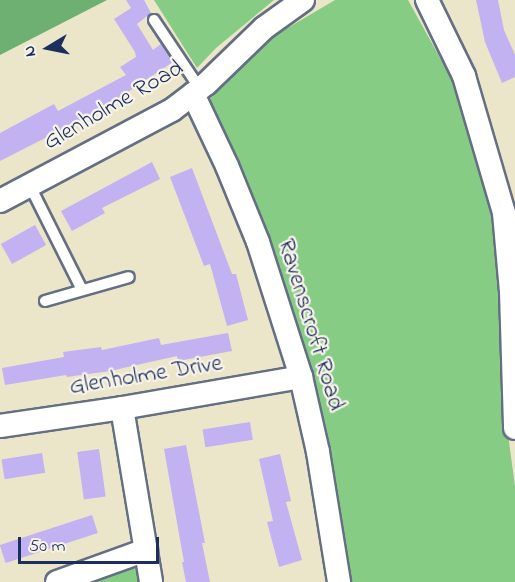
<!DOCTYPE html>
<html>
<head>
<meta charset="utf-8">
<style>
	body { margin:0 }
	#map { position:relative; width:515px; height:582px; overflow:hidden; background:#ebe5c9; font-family:"Indie Flower",sans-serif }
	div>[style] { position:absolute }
	.green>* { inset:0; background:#87cc85 }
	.forest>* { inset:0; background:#6db072 }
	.building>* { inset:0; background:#c2b2f1; transform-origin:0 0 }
	.roads { filter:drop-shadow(2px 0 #646f83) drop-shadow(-2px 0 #646f83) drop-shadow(0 2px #646f83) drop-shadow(0 -2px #646f83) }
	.service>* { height:10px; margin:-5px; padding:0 5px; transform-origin:5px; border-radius:5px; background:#fff }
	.minor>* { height:22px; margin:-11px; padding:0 11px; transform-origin:11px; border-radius:11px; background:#fff }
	span { translate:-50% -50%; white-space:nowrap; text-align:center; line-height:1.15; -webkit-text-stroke:4.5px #f7f3e8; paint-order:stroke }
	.street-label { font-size:24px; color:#1b2f5e }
	.north { position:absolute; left:18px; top:18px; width:60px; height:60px; -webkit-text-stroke:4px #f7f3e8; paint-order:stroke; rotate:260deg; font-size:16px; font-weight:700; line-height:24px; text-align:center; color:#1b2f5e }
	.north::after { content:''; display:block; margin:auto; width:21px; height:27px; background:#1b2f5e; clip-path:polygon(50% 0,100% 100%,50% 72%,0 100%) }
	.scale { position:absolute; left:18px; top:537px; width:141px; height:27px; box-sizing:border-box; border:3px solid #1b2f5e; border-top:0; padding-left:8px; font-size:18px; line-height:21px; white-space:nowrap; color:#1b2f5e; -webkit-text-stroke:4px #f7f3e8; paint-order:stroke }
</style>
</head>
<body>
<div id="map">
	<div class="green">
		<i style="clip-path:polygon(154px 0,274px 0,216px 48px,197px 68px)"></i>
		<i style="clip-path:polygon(335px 0,408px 0,460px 94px,496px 212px,504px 405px,515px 486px,515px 582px,350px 582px,276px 271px,210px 99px,274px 36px)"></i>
		<i style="clip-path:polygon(128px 566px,139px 571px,144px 582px,74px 582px)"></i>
	</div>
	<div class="forest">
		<i style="clip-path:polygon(0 0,107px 0,0 55px)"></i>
	</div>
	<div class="building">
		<i style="clip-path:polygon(126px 0,144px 0,151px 13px,137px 24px,153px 50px,161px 44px,173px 62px,119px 98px,120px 100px,0 161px,0 133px,54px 104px,58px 111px,126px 75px,120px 67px,136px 57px,135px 52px,114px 19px,131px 8px)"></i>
		<i style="clip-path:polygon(476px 0,498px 0,504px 30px,515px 55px,515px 77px,502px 83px,485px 42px)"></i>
		<i style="clip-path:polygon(152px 162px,160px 179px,102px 208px,105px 213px,72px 231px,61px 211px)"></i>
		<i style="clip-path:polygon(192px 168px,232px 274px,236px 274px,248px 320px,227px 326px,210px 264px,204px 266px,170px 177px)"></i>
		<i style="left:35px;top:225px;width:23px;height:39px;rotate:61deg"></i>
		<i style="clip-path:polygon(228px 333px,232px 351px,178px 361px,177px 356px,110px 371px,67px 377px,66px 375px,5px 385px,2px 368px,64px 357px,63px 352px,101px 347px,102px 350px,159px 338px,161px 345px)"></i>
		<i style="left:250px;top:422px;width:18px;height:48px;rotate:81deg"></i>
		<i style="clip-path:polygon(186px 445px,205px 543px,202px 543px,210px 582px,186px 582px,182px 562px,184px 562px,164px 449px)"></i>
		<i style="left:99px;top:449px;width:48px;height:22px;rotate:82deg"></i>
		<i style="left:42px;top:453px;width:20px;height:41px;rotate:81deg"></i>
		<i style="clip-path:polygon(280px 454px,291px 501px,286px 502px,302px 560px,279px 567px,267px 522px,273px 521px,259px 459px)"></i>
		<i style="left:92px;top:515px;width:19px;height:97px;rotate:72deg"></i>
	</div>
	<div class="roads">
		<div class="service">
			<i style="left:154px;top:20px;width:83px;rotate:56.3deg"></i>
			<i style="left:30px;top:186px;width:116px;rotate:63.4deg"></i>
			<i style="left:45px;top:301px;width:87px;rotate:-15.9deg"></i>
		</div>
		<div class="minor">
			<i style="left:427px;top:0;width:85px;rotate:64deg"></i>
			<i style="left:464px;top:76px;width:143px;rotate:73.7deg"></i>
			<i style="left:504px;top:213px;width:78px;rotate:84.9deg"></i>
			<i style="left:511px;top:291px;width:137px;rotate:88.3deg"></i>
			<i style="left:193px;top:94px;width:80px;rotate:64.7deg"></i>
			<i style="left:227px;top:166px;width:82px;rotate:67.8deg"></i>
			<i style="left:258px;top:242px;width:142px;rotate:72.3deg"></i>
			<i style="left:301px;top:377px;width:77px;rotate:77.2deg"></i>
			<i style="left:318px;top:452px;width:132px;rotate:80.8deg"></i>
			<i style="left:0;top:201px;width:195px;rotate:-27.9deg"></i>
			<i style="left:172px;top:110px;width:43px;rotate:-37.4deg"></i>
			<i style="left:206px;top:84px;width:81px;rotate:-44deg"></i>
			<i style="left:264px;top:28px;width:48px;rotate:-35.7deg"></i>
			<i style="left:122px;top:408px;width:176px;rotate:80.5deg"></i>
			<i style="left:0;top:426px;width:123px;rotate:-8.4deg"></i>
			<i style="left:122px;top:408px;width:182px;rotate:-9.8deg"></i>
			<i style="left:57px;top:582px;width:95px;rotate:-19.8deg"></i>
		</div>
	</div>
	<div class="street-label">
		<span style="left:114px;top:106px;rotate:-30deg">Glenholme Road</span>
		<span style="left:310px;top:325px;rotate:73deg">Ravenscroft Road</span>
		<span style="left:146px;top:376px;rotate:-9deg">Glenholme Drive</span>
	</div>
	<div class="north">N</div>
	<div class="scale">50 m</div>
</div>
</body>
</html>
